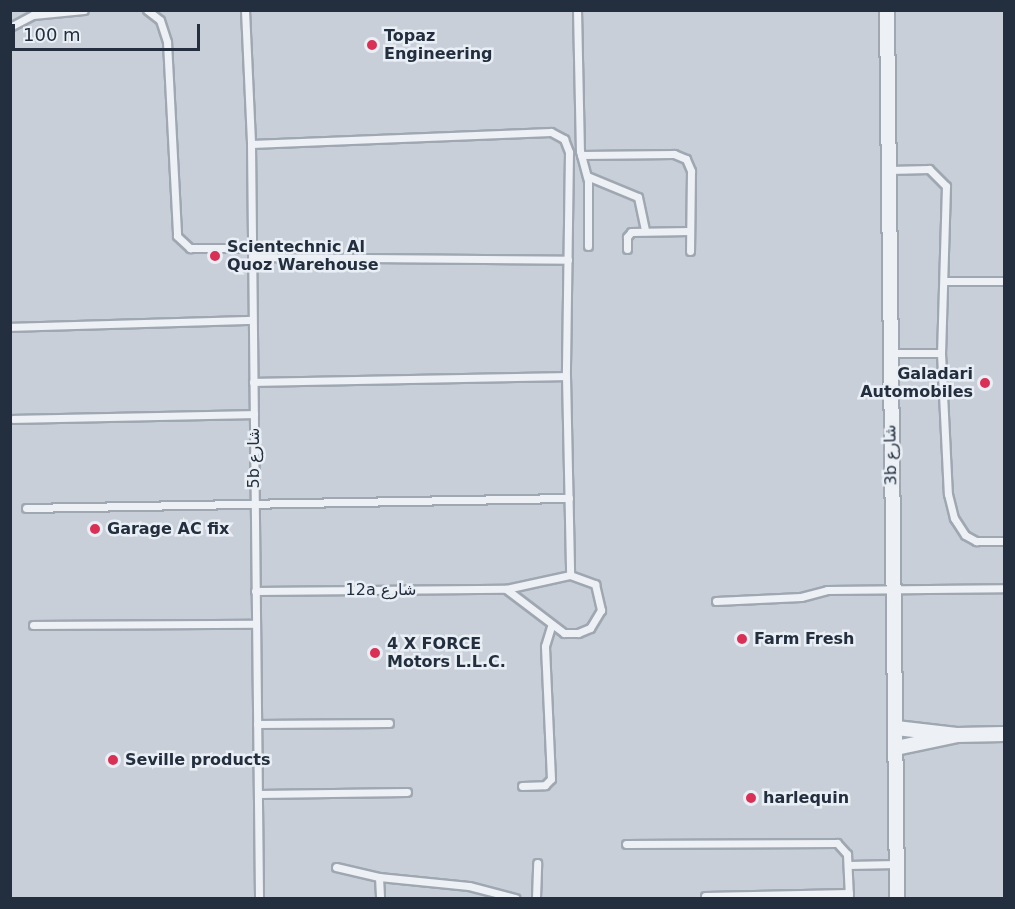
<!DOCTYPE html>
<html>
<head>
<meta charset="utf-8">
<style>
	body { margin:0 }
	#map { position:relative; width:1015px; height:909px; overflow:hidden; background:#dae0e7; font-family:"DejaVu Sans","Noto Sans Arabic",sans-serif }
	div>[style] { position:absolute }
	.built>* { inset:0; background:#c8cfd9; transform-origin:0 0 }
	.roads { filter:drop-shadow(2px 0 #9fa7b1) drop-shadow(-2px 0 #9fa7b1) drop-shadow(0 2px #9fa7b1) drop-shadow(0 -2px #9fa7b1) }
	.lane>* { height:7px; margin:-3.5px; padding:0 3.5px; transform-origin:3.5px; border-radius:3.5px; background:#edf0f5 }
	.street>* { height:14px; margin:-7px; padding:0 7px; transform-origin:7px; border-radius:7px; background:#edf0f5 }
	.dots>* { width:16px; height:16px; translate:-50% -50%; box-sizing:border-box; border:3px solid #eaeff5; border-radius:50% }
	span { translate:-50% -50%; white-space:nowrap; text-align:center; line-height:1.15; -webkit-text-stroke:5px #eaeff5; paint-order:stroke }
	.poi-label { font-size:16px; color:#232f3e; font-weight:700 }
	.left { translate:0 -50%; text-align:left }
	.right { translate:-100% -50%; text-align:right }
	.street-label { font-size:16px; color:#232f3e }
	.frame { position:absolute; inset:0; border:12px solid #232f3e; pointer-events:none }
	.scale { position:absolute; left:12px; top:24px; width:188px; height:27px; box-sizing:border-box; border:3px solid #232f3e; border-top:0; padding-left:8px; font-size:18px; line-height:21px; white-space:nowrap; color:#232f3e; -webkit-text-stroke:4px #eaeff5; paint-order:stroke }
</style>
</head>
<body>
<div id="map">
	<div class="built">
		<i style="left:10px;top:11px;width:994px;height:887px"></i>
	</div>
	<div class="roads">
		<div class="lane">
			<i style="left:147px;top:10px;width:16px;rotate:38deg"></i>
			<i style="left:160px;top:20px;width:23px;rotate:72deg"></i>
			<i style="left:167px;top:42px;width:194px;rotate:87deg"></i>
			<i style="left:177px;top:236px;width:18px;rotate:43deg"></i>
			<i style="left:190px;top:248px;width:62px"></i>
			<i style="left:245px;top:10px;width:134px;rotate:87.4deg"></i>
			<i style="left:251px;top:144px;width:754px;rotate:89.39deg"></i>
			<i style="left:577px;top:10px;width:141px;rotate:88.8deg"></i>
			<i style="left:580px;top:151px;width:31px;rotate:75deg"></i>
			<i style="left:588px;top:181px;width:65px;rotate:90deg"></i>
			<i style="left:10px;top:27px;width:26px;rotate:-28deg"></i>
			<i style="left:33px;top:15px;width:51px;rotate:-5.6deg"></i>
			<i style="left:251px;top:144px;width:300px;rotate:-2.3deg"></i>
			<i style="left:551px;top:132px;width:15px;rotate:28deg"></i>
			<i style="left:564px;top:139px;width:14px;rotate:69deg"></i>
			<i style="left:569px;top:152px;width:224px;rotate:90.8deg"></i>
			<i style="left:566px;top:376px;width:199px;rotate:88.8deg"></i>
			<i style="left:581px;top:155px;width:93px;rotate:-0.6deg"></i>
			<i style="left:674px;top:154px;width:13px;rotate:23deg"></i>
			<i style="left:686px;top:159px;width:13px;rotate:67deg"></i>
			<i style="left:691px;top:171px;width:80px;rotate:90.7deg"></i>
			<i style="left:889px;top:170px;width:40px;rotate:-1.4deg"></i>
			<i style="left:929px;top:169px;width:24px;rotate:45deg"></i>
			<i style="left:946px;top:186px;width:167px;rotate:91.7deg"></i>
			<i style="left:941px;top:353px;width:141px;rotate:87.2deg"></i>
			<i style="left:948px;top:494px;width:25px;rotate:76deg"></i>
			<i style="left:954px;top:518px;width:20px;rotate:57deg"></i>
			<i style="left:965px;top:535px;width:13px;rotate:29deg"></i>
			<i style="left:976px;top:541px;width:28px"></i>
			<i style="left:587px;top:176px;width:55px;rotate:22.4deg"></i>
			<i style="left:638px;top:197px;width:35px;rotate:78deg"></i>
			<i style="left:627px;top:249px;width:12px;rotate:-90deg"></i>
			<i style="left:627px;top:237px;width:6px;rotate:-51deg"></i>
			<i style="left:631px;top:232px;width:59px;rotate:-1deg"></i>
			<i style="left:252px;top:257px;width:316px;rotate:0.5deg"></i>
			<i style="left:945px;top:281px;width:59px"></i>
			<i style="left:10px;top:327px;width:242px;rotate:-1.7deg"></i>
			<i style="left:889px;top:353px;width:52px"></i>
			<i style="left:253px;top:382px;width:313px;rotate:-1.1deg"></i>
			<i style="left:13px;top:419px;width:241px;rotate:-1.2deg"></i>
			<i style="left:26px;top:508px;width:543px;rotate:-1.06deg"></i>
			<i style="left:255px;top:591px;width:251px;rotate:-0.5deg"></i>
			<i style="left:506px;top:589px;width:66px;rotate:-12.3deg"></i>
			<i style="left:570px;top:575px;width:27px;rotate:20deg"></i>
			<i style="left:595px;top:584px;width:27px;rotate:77deg"></i>
			<i style="left:601px;top:610px;width:21px;rotate:121deg"></i>
			<i style="left:590px;top:628px;width:13px;rotate:157deg"></i>
			<i style="left:578px;top:633px;width:14px;rotate:180deg"></i>
			<i style="left:564px;top:633px;width:73px;rotate:-142.8deg"></i>
			<i style="left:716px;top:601px;width:85px;rotate:-2.7deg"></i>
			<i style="left:801px;top:597px;width:27px;rotate:-15deg"></i>
			<i style="left:827px;top:590px;width:177px;rotate:-0.6deg"></i>
			<i style="left:33px;top:625px;width:222px;rotate:-0.3deg"></i>
			<i style="left:257px;top:724px;width:132px;rotate:-0.4deg"></i>
			<i style="left:522px;top:786px;width:23px;rotate:-2deg"></i>
			<i style="left:545px;top:785px;width:8px;rotate:-45deg"></i>
			<i style="left:551px;top:779px;width:133px;rotate:-92.6deg"></i>
			<i style="left:545px;top:646px;width:21px;rotate:-73deg"></i>
			<i style="left:258px;top:794px;width:149px;rotate:-0.8deg"></i>
			<i style="left:626px;top:844px;width:211px;rotate:-0.3deg"></i>
			<i style="left:837px;top:843px;width:15px;rotate:48deg"></i>
			<i style="left:847px;top:854px;width:44px;rotate:87.4deg"></i>
			<i style="left:848px;top:865px;width:49px;rotate:-1.2deg"></i>
			<i style="left:336px;top:867px;width:44px;rotate:13.1deg"></i>
			<i style="left:379px;top:877px;width:90px;rotate:5.7deg"></i>
			<i style="left:469px;top:886px;width:48px;rotate:14.6deg"></i>
			<i style="left:379px;top:877px;width:21px;rotate:87deg"></i>
			<i style="left:705px;top:896px;width:144px;rotate:-1.2deg"></i>
			<i style="left:536px;top:898px;width:35px;rotate:-88deg"></i>
		</div>
		<div class="street">
			<i style="left:887px;top:10px;width:888px;rotate:89.35deg"></i>
			<i style="left:896px;top:728px;width:61px;rotate:6.5deg"></i>
			<i style="left:957px;top:735px;width:47px;rotate:-1.2deg"></i>
			<i style="left:896px;top:748px;width:62px;rotate:-12deg"></i>
		</div>
	</div>
	<div class="dots">
		<i style="left:372px;top:45px;background:#db3055"></i>
		<i style="left:215px;top:256px;background:#db3055"></i>
		<i style="left:985px;top:383px;background:#db3055"></i>
		<i style="left:95px;top:529px;background:#db3055"></i>
		<i style="left:742px;top:639px;background:#db3055"></i>
		<i style="left:375px;top:653px;background:#db3055"></i>
		<i style="left:113px;top:760px;background:#db3055"></i>
		<i style="left:751px;top:798px;background:#db3055"></i>
	</div>
	<div class="poi-label">
		<span class="left" style="left:384px;top:45px">Topaz<br>Engineering</span>
		<span class="left" style="left:227px;top:256px">Scientechnic Al<br>Quoz Warehouse</span>
		<span class="right" style="left:973px;top:383px">Galadari<br>Automobiles</span>
		<span class="left" style="left:107px;top:529px">Garage AC fix</span>
		<span class="left" style="left:754px;top:639px">Farm Fresh</span>
		<span class="left" style="left:387px;top:653px">4 X FORCE<br>Motors L.L.C.</span>
		<span class="left" style="left:125px;top:760px">Seville products</span>
		<span class="left" style="left:763px;top:798px">harlequin</span>
	</div>
	<div class="street-label">
		<span style="left:891px;top:455px;rotate:-91deg">3b شارع</span>
		<span style="left:254px;top:458px;rotate:-90deg">5b شارع</span>
		<span style="left:381px;top:590px">12a شارع</span>
	</div>
	<div class="frame"></div>
	<div class="scale">100 m</div>
</div>
</body>
</html>
